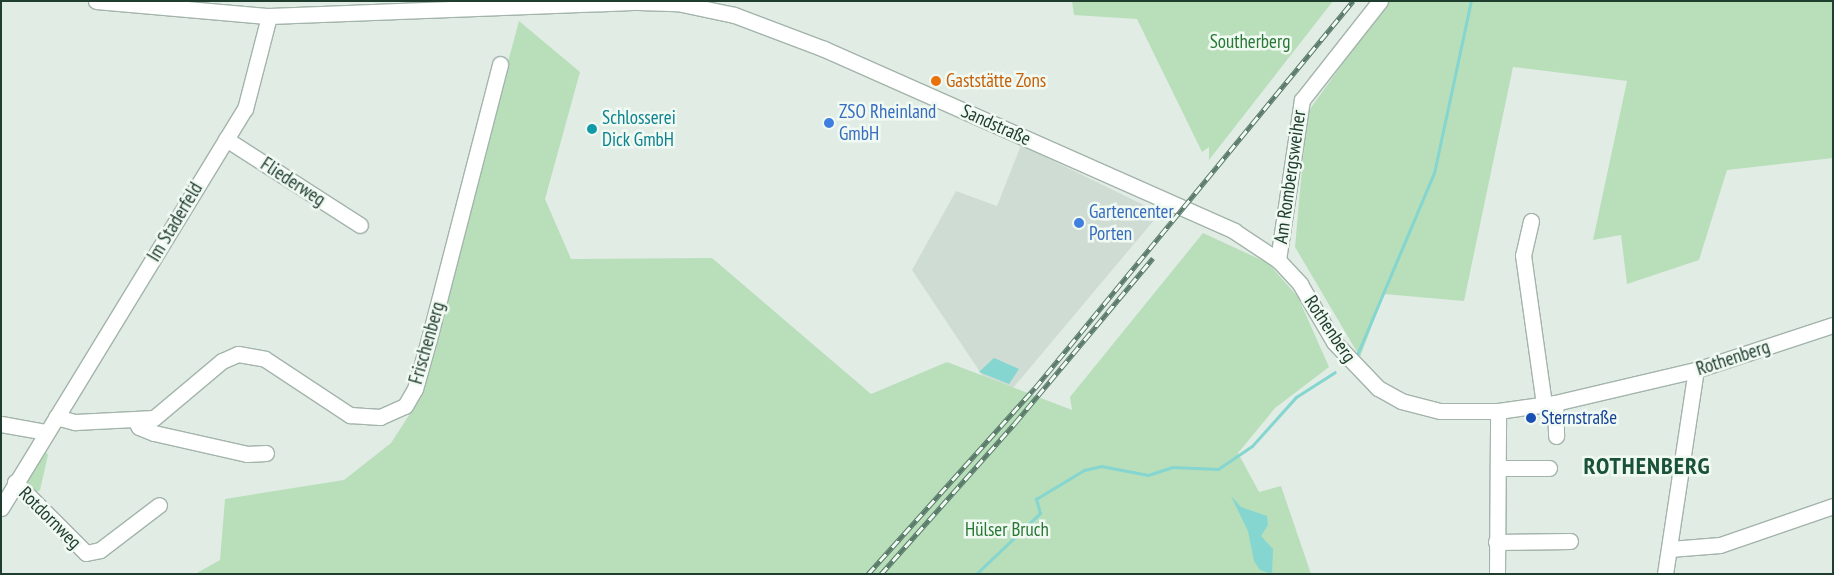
<!DOCTYPE html>
<html>
<head>
<meta charset="utf-8">
<style>
	body { margin:0 }
	#map { position:relative; width:1834px; height:575px; overflow:hidden; background:#e1ece5; font-family:"PT Sans Narrow",sans-serif }
	div>[style] { position:absolute }
	.built>* { inset:0; background:#cfdcd3 }
	.green>* { inset:0; background:#b8dfba }
	.water>* { inset:0; background:#85d5d0 }
	.stream>* { height:3px; margin:-1.5px; padding:0 1.5px; transform-origin:1.5px; border-radius:1.5px; background:#85d5d0 }
	.roads { filter:drop-shadow(1px 0 #a3b4ab) drop-shadow(-1px 0 #a3b4ab) drop-shadow(0 1px #a3b4ab) drop-shadow(0 -1px #a3b4ab) }
	.minor>* { height:15px; margin:-7.5px; padding:0 7.5px; transform-origin:7.5px; border-radius:7.5px; background:#fff }
	.rail>* { height:5px; margin-top:-2.5px; transform-origin:0; background:repeating-linear-gradient(90deg,#f1f9f3 0 9px,#5a7a6a 0 18px); box-sizing:border-box; border-block:1px solid #5a7a6a }
	.dots>* { width:14px; height:14px; translate:-50% -50%; box-sizing:border-box; border:2px solid #f1f9f3; border-radius:50% }
	span { translate:-50% -50%; white-space:nowrap; text-align:center; line-height:1.15; -webkit-text-stroke:5px #f1f9f3; paint-order:stroke }
	.park-label { font-size:19px; color:#277834 }
	.food-label { font-size:19px; color:#c56008 }
	.left { translate:0 -50%; text-align:left }
	.shop-label { font-size:19px; color:#366cbe }
	.culture-label { font-size:19px; color:#0d838f }
	.street-label { font-size:19px; color:#203e2f }
	.transit-label { font-size:19px; color:#164399 }
	.district-label { font-size:24px; color:#1a5238; font-weight:700; letter-spacing:1px }
	.frame { position:absolute; inset:0; border:2px solid #203e2f; pointer-events:none }
</style>
</head>
<body>
<div id="map">
	<div class="built">
		<i style="clip-path:polygon(1021px 145px,1160px 213px,1013px 388px,990px 387px,912px 270px,956px 191px,997px 206px)"></i>
	</div>
	<div class="green">
		<i style="clip-path:polygon(1072px 1px,1333px 1px,1209px 160px,1209px 147px,1202px 152px,1137px 19px,1074px 15px)"></i>
		<i style="clip-path:polygon(1388px 1px,1833px 1px,1833px 158px,1727px 170px,1699px 260px,1627px 284px,1621px 235px,1593px 240px,1627px 81px,1513px 67px,1464px 301px,1384px 294px,1360px 357px,1295px 247px,1307px 113px)"></i>
		<i style="clip-path:polygon(519px 21px,580px 72px,545px 199px,571px 259px,712px 258px,871px 394px,947px 362px,1072px 410px,1070px 397px,1203px 233px,1268px 263px,1298px 297px,1329px 367px,1275px 408px,1238px 453px,1259px 492px,1281px 486px,1311px 574px,195px 574px,220px 560px,225px 499px,344px 480px,391px 443px,415px 406px)"></i>
		<i style="clip-path:polygon(44px 449px,48px 455px,40px 490px,32px 494px,21px 480px)"></i>
	</div>
	<div class="water">
		<i style="clip-path:polygon(994px 358px,1019px 369px,1009px 384px,979px 372px)"></i>
		<i style="clip-path:polygon(1231px 496px,1241px 507px,1267px 516px,1268px 525px,1261px 536px,1273px 549px,1272px 574px,1260px 570px,1254px 561px,1248px 531px)"></i>
	</div>
	<div class="stream">
		<i style="left:1357px;top:355px;width:198px;rotate:-67.1deg"></i>
		<i style="left:1434px;top:173px;width:176px;rotate:-77.9deg"></i>
		<i style="left:976px;top:574px;width:88px;rotate:-43.6deg"></i>
		<i style="left:1040px;top:513px;width:15px;rotate:-106deg"></i>
		<i style="left:1036px;top:499px;width:56px;rotate:-31.1deg"></i>
		<i style="left:1084px;top:470px;width:17px;rotate:-13deg"></i>
		<i style="left:1101px;top:466px;width:48px;rotate:10.8deg"></i>
		<i style="left:1148px;top:475px;width:25px;rotate:-18deg"></i>
		<i style="left:1172px;top:467px;width:46px;rotate:2.5deg"></i>
		<i style="left:1218px;top:469px;width:41px;rotate:-34.1deg"></i>
		<i style="left:1252px;top:446px;width:66px;rotate:-48.1deg"></i>
		<i style="left:1296px;top:397px;width:46px;rotate:-32.7deg"></i>
	</div>
	<div class="roads">
		<div class="minor">
			<i style="left:96px;top:1px;width:174px;rotate:5deg"></i>
			<i style="left:269px;top:16px;width:370px;rotate:-2.2deg"></i>
			<i style="left:639px;top:2px;width:38px;rotate:2deg"></i>
			<i style="left:677px;top:3px;width:58px;rotate:11.9deg"></i>
			<i style="left:734px;top:15px;width:96px;rotate:20.7deg"></i>
			<i style="left:824px;top:49px;width:449px;rotate:23.9deg"></i>
			<i style="left:1234px;top:231px;width:53px;rotate:33.4deg"></i>
			<i style="left:1278px;top:260px;width:33px;rotate:47deg"></i>
			<i style="left:1300px;top:284px;width:67px;rotate:59.6deg"></i>
			<i style="left:1334px;top:342px;width:64px;rotate:46.3deg"></i>
			<i style="left:1378px;top:388px;width:26px;rotate:29deg"></i>
			<i style="left:1401px;top:401px;width:40px;rotate:14.4deg"></i>
			<i style="left:1440px;top:411px;width:58px"></i>
			<i style="left:1498px;top:411px;width:58px;rotate:-8deg"></i>
			<i style="left:1555px;top:403px;width:145px;rotate:-13.2deg"></i>
			<i style="left:1696px;top:370px;width:144px;rotate:-18.2deg"></i>
			<i style="left:226px;top:139px;width:159px;rotate:32.7deg"></i>
			<i style="left:1531px;top:221px;width:35px;rotate:103deg"></i>
			<i style="left:1523px;top:255px;width:151px;rotate:82deg"></i>
			<i style="left:1278px;top:260px;width:162px;rotate:-81.5deg"></i>
			<i style="left:1302px;top:100px;width:126px;rotate:-51.8deg"></i>
			<i style="left:1555px;top:403px;width:33px;rotate:88deg"></i>
			<i style="left:56px;top:417px;width:20px;rotate:15deg"></i>
			<i style="left:75px;top:422px;width:79px;rotate:-2.9deg"></i>
			<i style="left:154px;top:418px;width:89px;rotate:-40deg"></i>
			<i style="left:222px;top:361px;width:17px;rotate:-24deg"></i>
			<i style="left:238px;top:354px;width:27px;rotate:10deg"></i>
			<i style="left:265px;top:359px;width:102px;rotate:33.4deg"></i>
			<i style="left:350px;top:415px;width:30px;rotate:4deg"></i>
			<i style="left:380px;top:417px;width:27px;rotate:-24deg"></i>
			<i style="left:405px;top:406px;width:20px;rotate:-60deg"></i>
			<i style="left:415px;top:389px;width:52px;rotate:-74.4deg"></i>
			<i style="left:429px;top:339px;width:284px;rotate:-75.5deg"></i>
			<i style="left:135px;top:420px;width:8px;rotate:60deg"></i>
			<i style="left:139px;top:427px;width:16px;rotate:22deg"></i>
			<i style="left:154px;top:433px;width:95px;rotate:12.7deg"></i>
			<i style="left:247px;top:454px;width:19px;rotate:-3deg"></i>
			<i style="left:1px;top:424px;width:46px;rotate:10.1deg"></i>
			<i style="left:1498px;top:468px;width:51px"></i>
			<i style="left:15px;top:482px;width:100px;rotate:45deg"></i>
			<i style="left:86px;top:553px;width:14px;rotate:-12deg"></i>
			<i style="left:100px;top:550px;width:74px;rotate:-37.3deg"></i>
			<i style="left:1px;top:508px;width:468px;rotate:-58.6deg"></i>
			<i style="left:245px;top:109px;width:96px;rotate:-75.5deg"></i>
			<i style="left:1496px;top:542px;width:74px;rotate:-0.8deg"></i>
			<i style="left:1670px;top:549px;width:50px;rotate:-4.6deg"></i>
			<i style="left:1720px;top:545px;width:120px;rotate:-19deg"></i>
			<i style="left:1497px;top:574px;width:163px;rotate:-89.6deg"></i>
			<i style="left:1665px;top:574px;width:206px;rotate:-81.4deg"></i>
		</div>
	</div>
	<div class="rail">
		<i style="left:868px;top:574px;width:250px;rotate:-48.1deg"></i>
		<i style="left:1035px;top:388px;width:501px;rotate:-50.59deg"></i>
		<i style="left:881px;top:574px;width:202px;rotate:-48.4deg"></i>
		<i style="left:1015px;top:423px;width:215px;rotate:-50.1deg"></i>
	</div>
	<div class="dots">
		<i style="left:936px;top:81px;background:#e8710a"></i>
		<i style="left:829px;top:123px;background:#3f7fe0"></i>
		<i style="left:592px;top:129px;background:#0f9aa8"></i>
		<i style="left:1079px;top:223px;background:#3f7fe0"></i>
		<i style="left:1531px;top:418px;background:#1a4fb4"></i>
	</div>
	<div class="park-label">
		<span style="left:1250px;top:42px">Southerberg</span>
		<span style="left:1007px;top:530px">Hülser Bruch</span>
	</div>
	<div class="food-label">
		<span class="left" style="left:946px;top:81px">Gaststätte Zons</span>
	</div>
	<div class="shop-label">
		<span class="left" style="left:839px;top:123px">ZSO Rheinland<br>GmbH</span>
		<span class="left" style="left:1089px;top:223px">Gartencenter<br>Porten</span>
	</div>
	<div class="culture-label">
		<span class="left" style="left:602px;top:129px">Schlosserei<br>Dick GmbH</span>
	</div>
	<div class="street-label">
		<span style="left:996px;top:125px;rotate:24deg">Sandstraße</span>
		<span style="left:1290px;top:177px;rotate:-82deg">Am Rombergsweiher</span>
		<span style="left:293px;top:182px;rotate:33deg">Fliederweg</span>
		<span style="left:175px;top:222px;rotate:-59deg">Im Staderfeld</span>
		<span style="left:1330px;top:329px;rotate:56deg">Rothenberg</span>
		<span style="left:427px;top:343px;rotate:-74deg">Frischenberg</span>
		<span style="left:1733px;top:358px;rotate:-18deg">Rothenberg</span>
		<span style="left:50px;top:518px;rotate:45deg">Rotdornweg</span>
	</div>
	<div class="transit-label">
		<span class="left" style="left:1541px;top:418px">Sternstraße</span>
	</div>
	<div class="district-label">
		<span style="left:1647px;top:466px">ROTHENBERG</span>
	</div>
	<div class="frame"></div>
</div>
</body>
</html>
